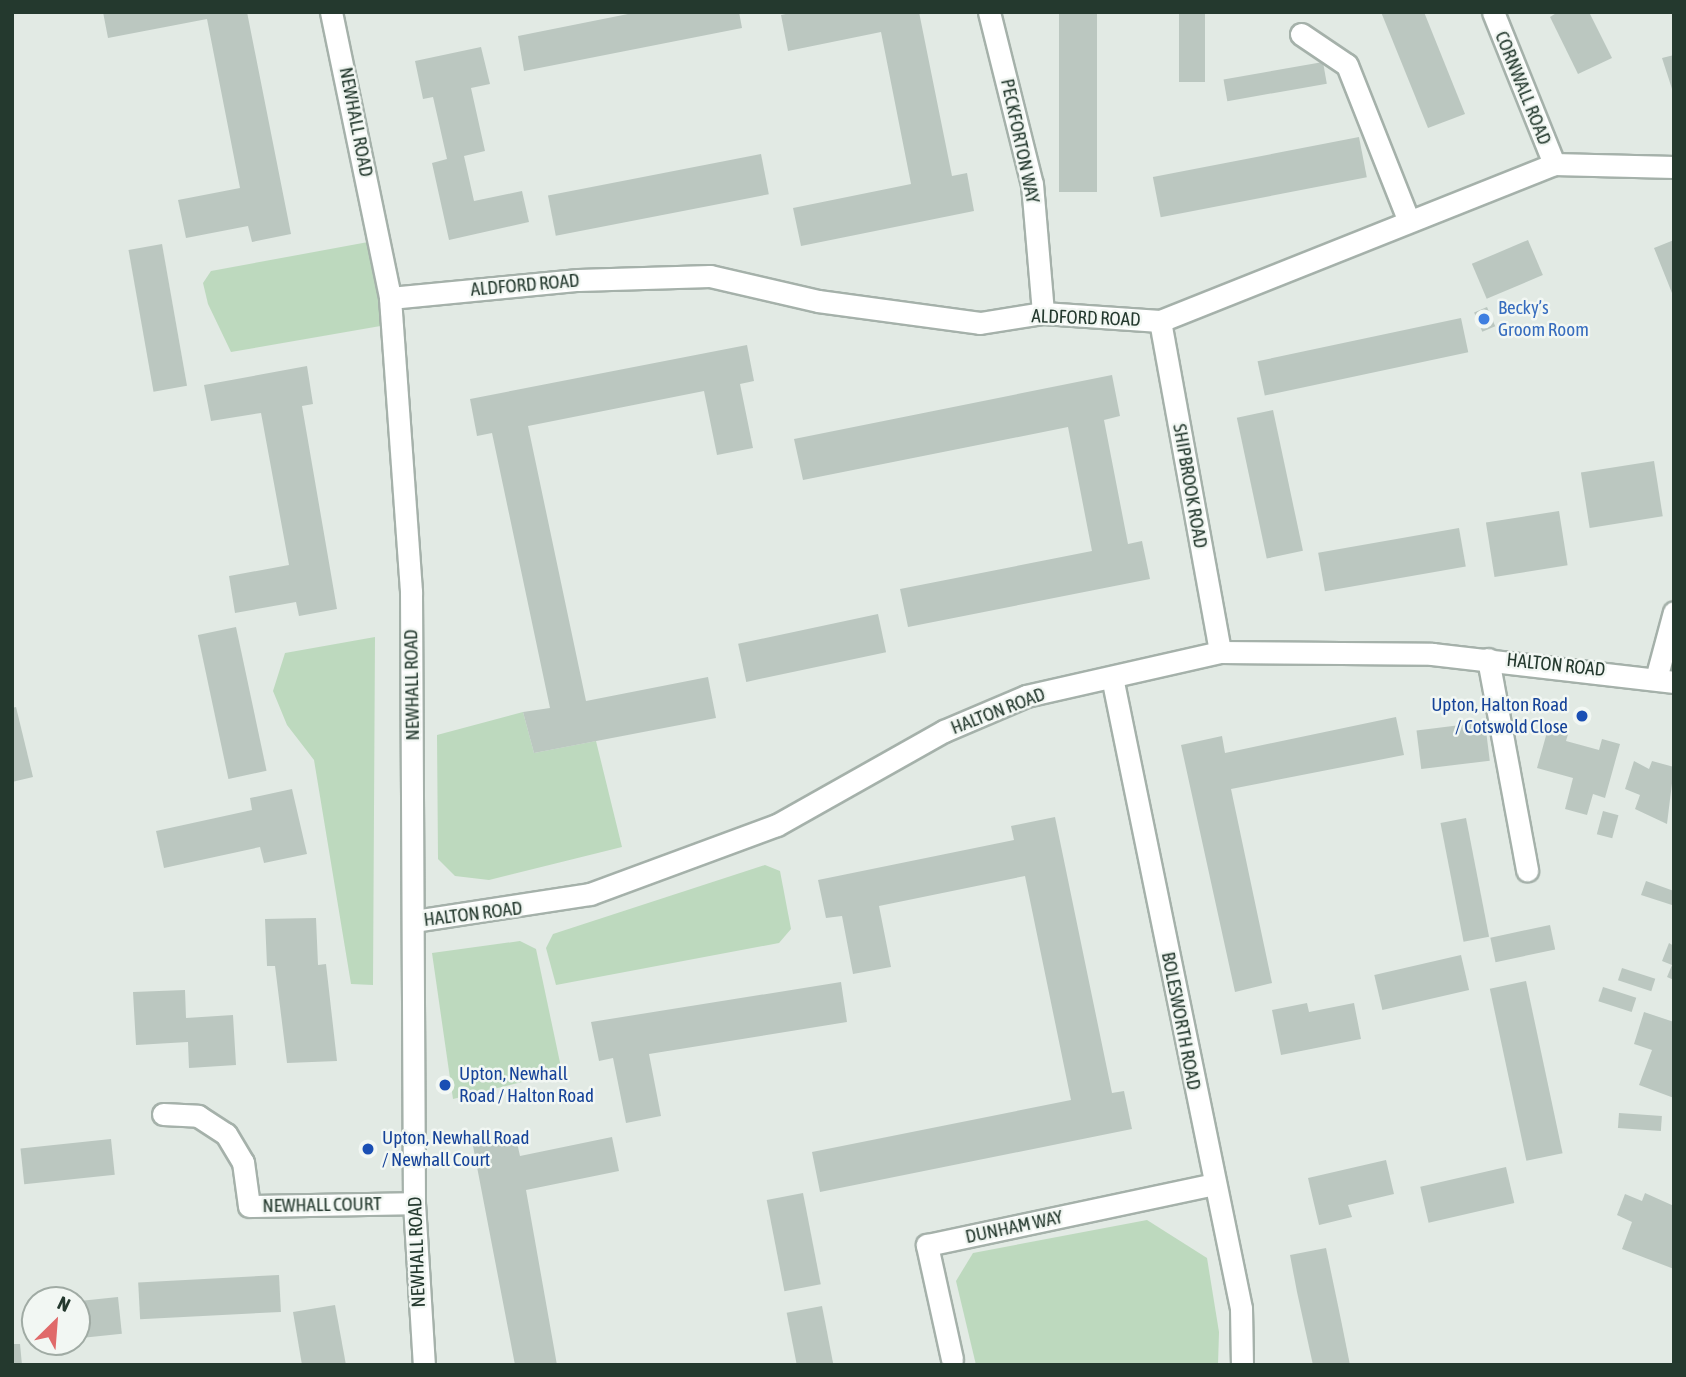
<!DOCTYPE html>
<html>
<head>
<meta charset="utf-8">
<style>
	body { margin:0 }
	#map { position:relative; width:1686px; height:1377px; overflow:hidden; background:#e2eae4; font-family:"Asap Condensed",sans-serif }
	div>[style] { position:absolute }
	.green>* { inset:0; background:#bdd9be }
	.building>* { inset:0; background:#bbc7c0; transform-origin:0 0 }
	.roads { filter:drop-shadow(2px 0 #a5b1aa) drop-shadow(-2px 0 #a5b1aa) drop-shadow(0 2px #a5b1aa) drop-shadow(0 -2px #a5b1aa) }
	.lane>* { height:21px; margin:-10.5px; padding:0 10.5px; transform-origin:10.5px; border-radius:10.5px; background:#fff }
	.street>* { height:21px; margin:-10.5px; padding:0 10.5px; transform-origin:10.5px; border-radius:10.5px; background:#fff }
	.dots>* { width:19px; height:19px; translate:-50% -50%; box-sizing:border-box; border:4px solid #f2f7f3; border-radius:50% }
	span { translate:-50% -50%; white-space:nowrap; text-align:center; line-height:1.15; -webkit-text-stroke:5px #f2f7f3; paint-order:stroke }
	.street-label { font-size:19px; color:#24392e }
	.shop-label { font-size:19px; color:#366cbe }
	.left { translate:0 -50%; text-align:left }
	.transit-label { font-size:19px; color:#164399 }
	.right { translate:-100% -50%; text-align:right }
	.frame { position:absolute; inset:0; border:14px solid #24392e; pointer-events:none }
	.north { position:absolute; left:21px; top:1286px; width:70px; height:70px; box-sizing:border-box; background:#f2f7f3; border:2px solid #a0aba4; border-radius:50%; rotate:25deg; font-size:19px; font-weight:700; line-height:28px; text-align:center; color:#24392e }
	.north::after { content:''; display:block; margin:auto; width:24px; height:32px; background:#e06a6a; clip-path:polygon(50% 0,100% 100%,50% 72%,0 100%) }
</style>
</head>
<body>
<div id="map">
	<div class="green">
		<i style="clip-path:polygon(379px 240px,392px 324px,231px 352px,208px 304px,203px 283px,211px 271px)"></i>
		<i style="clip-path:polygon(375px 637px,373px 985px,351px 984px,314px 760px,287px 725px,273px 691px,285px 653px)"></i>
		<i style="clip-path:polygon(523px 712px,534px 753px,596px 741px,622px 847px,489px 880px,455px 876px,438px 859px,437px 735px)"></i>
		<i style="clip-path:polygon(765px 865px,780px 871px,791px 929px,779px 943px,556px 985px,546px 948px,553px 934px)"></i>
		<i style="clip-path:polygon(520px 941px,536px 949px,562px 1072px,453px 1099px,432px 953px)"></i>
		<i style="clip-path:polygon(1147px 1220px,1207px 1258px,1219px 1332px,1218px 1365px,976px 1365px,956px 1281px,973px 1253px)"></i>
	</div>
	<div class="building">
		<i style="clip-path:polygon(103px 12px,247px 12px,291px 234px,252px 242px,248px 226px,186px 238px,178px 200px,240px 188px,207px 19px,108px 38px)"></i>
		<i style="clip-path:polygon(638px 12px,739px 12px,742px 28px,524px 71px,518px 36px)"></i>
		<i style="clip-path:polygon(795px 12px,919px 12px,952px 176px,967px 173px,974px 211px,801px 246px,793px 208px,911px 184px,881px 32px,788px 51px,781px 15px)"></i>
		<i style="left:1059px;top:12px;width:38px;height:180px"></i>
		<i style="left:1179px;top:12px;width:26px;height:70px"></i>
		<i style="clip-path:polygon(1381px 12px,1424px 12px,1465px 114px,1428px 128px)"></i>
		<i style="clip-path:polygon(1558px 12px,1589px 12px,1612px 58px,1578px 74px,1550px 17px)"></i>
		<i style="clip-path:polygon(481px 47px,490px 84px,471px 88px,485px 151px,464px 156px,474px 201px,522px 191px,529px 222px,449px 240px,432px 163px,447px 159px,433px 97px,423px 99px,415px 61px)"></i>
		<i style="clip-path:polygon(1674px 55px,1674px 92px,1673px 92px,1662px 58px)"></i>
		<i style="left:1323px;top:62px;width:22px;height:101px;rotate:80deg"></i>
		<i style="left:1359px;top:137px;width:41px;height:210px;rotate:79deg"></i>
		<i style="left:761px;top:154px;width:41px;height:217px;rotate:79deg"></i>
		<i style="left:1528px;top:240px;width:38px;height:61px;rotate:67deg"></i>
		<i style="clip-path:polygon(1674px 240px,1674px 298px,1654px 248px)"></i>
		<i style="left:162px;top:244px;width:144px;height:34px;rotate:80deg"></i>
		<i style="left:1487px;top:307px;width:21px;height:14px;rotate:67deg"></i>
		<i style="left:1461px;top:318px;width:35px;height:208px;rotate:78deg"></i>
		<i style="clip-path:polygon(747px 345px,754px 381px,740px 384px,753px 448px,717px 455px,704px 391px,528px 426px,586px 701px,708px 677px,716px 718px,534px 753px,523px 712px,550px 708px,492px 433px,477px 436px,470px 399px)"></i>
		<i style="clip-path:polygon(307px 366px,313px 404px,302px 406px,337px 609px,299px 616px,296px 602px,235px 613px,229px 576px,289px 565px,261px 413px,211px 421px,204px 385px)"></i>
		<i style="clip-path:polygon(1112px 375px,1120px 416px,1104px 420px,1128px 544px,1142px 541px,1150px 579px,908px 627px,900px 589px,1092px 551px,1068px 427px,803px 480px,794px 439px)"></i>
		<i style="left:1273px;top:410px;width:144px;height:37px;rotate:78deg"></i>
		<i style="left:1654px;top:461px;width:56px;height:74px;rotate:81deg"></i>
		<i style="left:1559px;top:511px;width:55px;height:74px;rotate:81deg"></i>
		<i style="left:1459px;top:528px;width:39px;height:143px;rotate:80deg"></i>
		<i style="left:878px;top:614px;width:39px;height:143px;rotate:78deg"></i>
		<i style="left:236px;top:627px;width:147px;height:39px;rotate:78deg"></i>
		<i style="clip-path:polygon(16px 707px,33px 777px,12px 782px,12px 708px)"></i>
		<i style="clip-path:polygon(1396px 717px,1404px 755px,1231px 789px,1272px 983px,1235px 992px,1181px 745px,1222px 736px,1225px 753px)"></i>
		<i style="left:1485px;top:722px;width:39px;height:69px;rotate:83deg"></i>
		<i style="clip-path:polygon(1549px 725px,1569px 731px,1566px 741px,1599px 750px,1602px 739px,1620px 744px,1605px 798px,1593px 794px,1587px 815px,1565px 809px,1573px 778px,1537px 768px)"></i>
		<i style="clip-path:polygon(1634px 761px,1649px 769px,1652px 761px,1674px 767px,1667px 824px,1635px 809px,1640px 795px,1625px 789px)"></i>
		<i style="clip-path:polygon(292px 789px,307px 854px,264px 863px,260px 847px,164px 868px,156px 831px,252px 810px,250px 798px)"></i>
		<i style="left:1603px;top:811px;width:16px;height:24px;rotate:15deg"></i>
		<i style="clip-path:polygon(1055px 817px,1112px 1093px,1124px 1091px,1132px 1129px,820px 1192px,812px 1152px,1071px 1100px,1025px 876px,879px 906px,891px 967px,853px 974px,842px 916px,826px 918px,818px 880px,1014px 840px,1011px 826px)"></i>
		<i style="left:1466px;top:818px;width:121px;height:26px;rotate:79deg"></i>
		<i style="clip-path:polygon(1646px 881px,1674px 891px,1672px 905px,1641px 895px)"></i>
		<i style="clip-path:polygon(316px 918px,318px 965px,326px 964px,337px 1061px,287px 1063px,275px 966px,267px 966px,265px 919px)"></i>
		<i style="left:1550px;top:925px;width:25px;height:61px;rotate:78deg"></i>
		<i style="clip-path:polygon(1669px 943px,1674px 946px,1674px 980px,1667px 977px,1672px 965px,1662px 961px)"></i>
		<i style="left:1461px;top:955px;width:36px;height:89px;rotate:77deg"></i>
		<i style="left:1622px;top:968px;width:35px;height:13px;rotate:18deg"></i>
		<i style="left:1526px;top:981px;width:176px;height:37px;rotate:78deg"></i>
		<i style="clip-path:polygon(841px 982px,847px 1022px,649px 1054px,661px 1116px,626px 1123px,613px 1058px,599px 1061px,591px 1022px)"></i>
		<i style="left:1603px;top:987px;width:35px;height:15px;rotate:18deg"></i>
		<i style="clip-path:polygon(185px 990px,186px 1018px,233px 1015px,236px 1065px,189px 1068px,188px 1042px,136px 1045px,133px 992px)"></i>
		<i style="clip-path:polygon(1307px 1003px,1309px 1012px,1354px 1003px,1361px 1039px,1281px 1055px,1272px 1010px)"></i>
		<i style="clip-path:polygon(1644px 1012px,1674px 1022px,1674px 1098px,1639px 1085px,1652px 1050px,1634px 1044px)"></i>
		<i style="left:1619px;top:1113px;width:43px;height:15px;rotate:4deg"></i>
		<i style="clip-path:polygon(612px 1137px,619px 1171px,526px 1190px,557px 1365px,515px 1365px,473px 1146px,516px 1138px,520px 1156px)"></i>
		<i style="left:111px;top:1139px;width:36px;height:91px;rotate:84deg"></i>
		<i style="clip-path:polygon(1386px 1160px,1394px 1194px,1348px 1205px,1352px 1217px,1319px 1225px,1308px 1178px)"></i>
		<i style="left:1506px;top:1167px;width:37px;height:88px;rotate:77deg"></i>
		<i style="left:803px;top:1193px;width:93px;height:37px;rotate:79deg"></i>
		<i style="clip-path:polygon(1645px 1193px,1674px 1206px,1674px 1269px,1622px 1249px,1632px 1222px,1617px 1215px,1625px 1194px,1642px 1201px)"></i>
		<i style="clip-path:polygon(1326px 1248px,1341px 1320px,1350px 1365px,1313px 1365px,1297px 1292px,1290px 1255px)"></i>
		<i style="left:279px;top:1275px;width:37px;height:141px;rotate:87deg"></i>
		<i style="left:118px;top:1297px;width:37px;height:41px;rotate:84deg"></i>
		<i style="clip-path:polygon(35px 1305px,35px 1342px,30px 1343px,26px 1306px)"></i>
		<i style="clip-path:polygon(335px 1305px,346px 1365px,302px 1365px,293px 1312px)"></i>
		<i style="left:822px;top:1306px;width:60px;height:36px;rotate:79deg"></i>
		<i style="clip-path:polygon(12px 1344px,20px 1344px,22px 1365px,12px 1365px)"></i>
	</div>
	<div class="roads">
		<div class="lane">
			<i style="left:1301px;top:34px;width:55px;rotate:34deg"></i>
			<i style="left:1347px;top:65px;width:166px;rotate:68.4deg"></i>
			<i style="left:1488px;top:659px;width:215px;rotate:79.5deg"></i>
		</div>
		<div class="street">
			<i style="left:331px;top:12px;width:292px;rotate:78.3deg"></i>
			<i style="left:390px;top:298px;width:294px;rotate:85.9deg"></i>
			<i style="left:411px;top:591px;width:612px;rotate:89.72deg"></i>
			<i style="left:414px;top:1203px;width:162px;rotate:86.5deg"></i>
			<i style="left:989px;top:12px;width:177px;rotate:76deg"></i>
			<i style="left:1032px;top:184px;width:129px;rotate:85.1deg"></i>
			<i style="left:1493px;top:12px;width:164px;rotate:68.1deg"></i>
			<i style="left:390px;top:298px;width:189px;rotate:-5.5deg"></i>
			<i style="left:578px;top:280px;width:132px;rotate:-1.7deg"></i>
			<i style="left:710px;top:276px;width:111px;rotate:13deg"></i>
			<i style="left:818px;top:301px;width:163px;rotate:7.7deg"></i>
			<i style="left:980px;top:323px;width:64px;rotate:-9deg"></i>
			<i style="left:1043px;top:313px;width:117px;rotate:3.9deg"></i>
			<i style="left:1160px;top:321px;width:424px;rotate:-21.7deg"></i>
			<i style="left:1554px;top:164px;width:120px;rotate:1.4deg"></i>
			<i style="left:1160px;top:321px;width:336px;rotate:79.7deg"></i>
			<i style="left:1657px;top:675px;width:65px;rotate:-74.9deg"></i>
			<i style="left:1112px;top:677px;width:644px;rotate:78.45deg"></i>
			<i style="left:1241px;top:1308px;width:57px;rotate:89deg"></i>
			<i style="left:414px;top:921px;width:178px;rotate:-8.7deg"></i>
			<i style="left:590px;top:894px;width:199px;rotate:-20.3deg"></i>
			<i style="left:777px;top:825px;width:192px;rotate:-29.4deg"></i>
			<i style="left:944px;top:731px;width:89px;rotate:-23.1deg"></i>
			<i style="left:1026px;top:696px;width:199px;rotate:-12.8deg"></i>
			<i style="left:1220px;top:652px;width:212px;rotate:0.5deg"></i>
			<i style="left:1432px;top:654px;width:244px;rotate:6.6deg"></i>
			<i style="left:163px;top:1114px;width:35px;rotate:3deg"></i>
			<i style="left:198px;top:1116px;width:33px;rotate:33deg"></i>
			<i style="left:226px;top:1134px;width:33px;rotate:59deg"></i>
			<i style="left:243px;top:1162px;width:44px;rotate:82.2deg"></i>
			<i style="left:249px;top:1206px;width:165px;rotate:-1deg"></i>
			<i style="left:952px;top:1359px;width:117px;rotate:-102.4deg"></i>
			<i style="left:927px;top:1245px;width:293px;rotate:-12deg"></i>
		</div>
	</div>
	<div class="dots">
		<i style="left:1484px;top:319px;background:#3f7fe0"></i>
		<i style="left:1582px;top:716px;background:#1a4fb4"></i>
		<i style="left:445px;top:1085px;background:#1a4fb4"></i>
		<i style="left:368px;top:1149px;background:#1a4fb4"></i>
	</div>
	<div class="street-label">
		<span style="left:1523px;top:88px;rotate:68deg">CORNWALL ROAD</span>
		<span style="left:356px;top:122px;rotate:79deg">NEWHALL ROAD</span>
		<span style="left:1020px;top:141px;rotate:78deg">PECKFORTON WAY</span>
		<span style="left:525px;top:285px;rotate:-5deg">ALDFORD ROAD</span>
		<span style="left:1086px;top:318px;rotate:2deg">ALDFORD ROAD</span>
		<span style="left:1190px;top:486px;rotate:80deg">SHIPBROOK ROAD</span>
		<span style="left:1556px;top:665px;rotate:6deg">HALTON ROAD</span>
		<span style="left:412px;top:685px;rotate:-91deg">NEWHALL ROAD</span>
		<span style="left:998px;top:711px;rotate:-21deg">HALTON ROAD</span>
		<span style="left:473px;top:914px;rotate:-7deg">HALTON ROAD</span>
		<span style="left:1181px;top:1021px;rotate:79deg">BOLESWORTH ROAD</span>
		<span style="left:322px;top:1205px;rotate:-1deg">NEWHALL COURT</span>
		<span style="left:1014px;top:1227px;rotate:-12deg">DUNHAM WAY</span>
		<span style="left:417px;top:1252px;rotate:-92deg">NEWHALL ROAD</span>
	</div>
	<div class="shop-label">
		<span class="left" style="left:1498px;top:319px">Becky’s<br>Groom Room</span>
	</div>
	<div class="transit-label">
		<span class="right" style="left:1568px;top:716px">Upton, Halton Road<br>/ Cotswold Close</span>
		<span class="left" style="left:459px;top:1085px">Upton, Newhall<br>Road / Halton Road</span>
		<span class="left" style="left:382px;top:1149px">Upton, Newhall Road<br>/ Newhall Court</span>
	</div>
	<div class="frame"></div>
	<div class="north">N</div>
</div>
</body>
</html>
